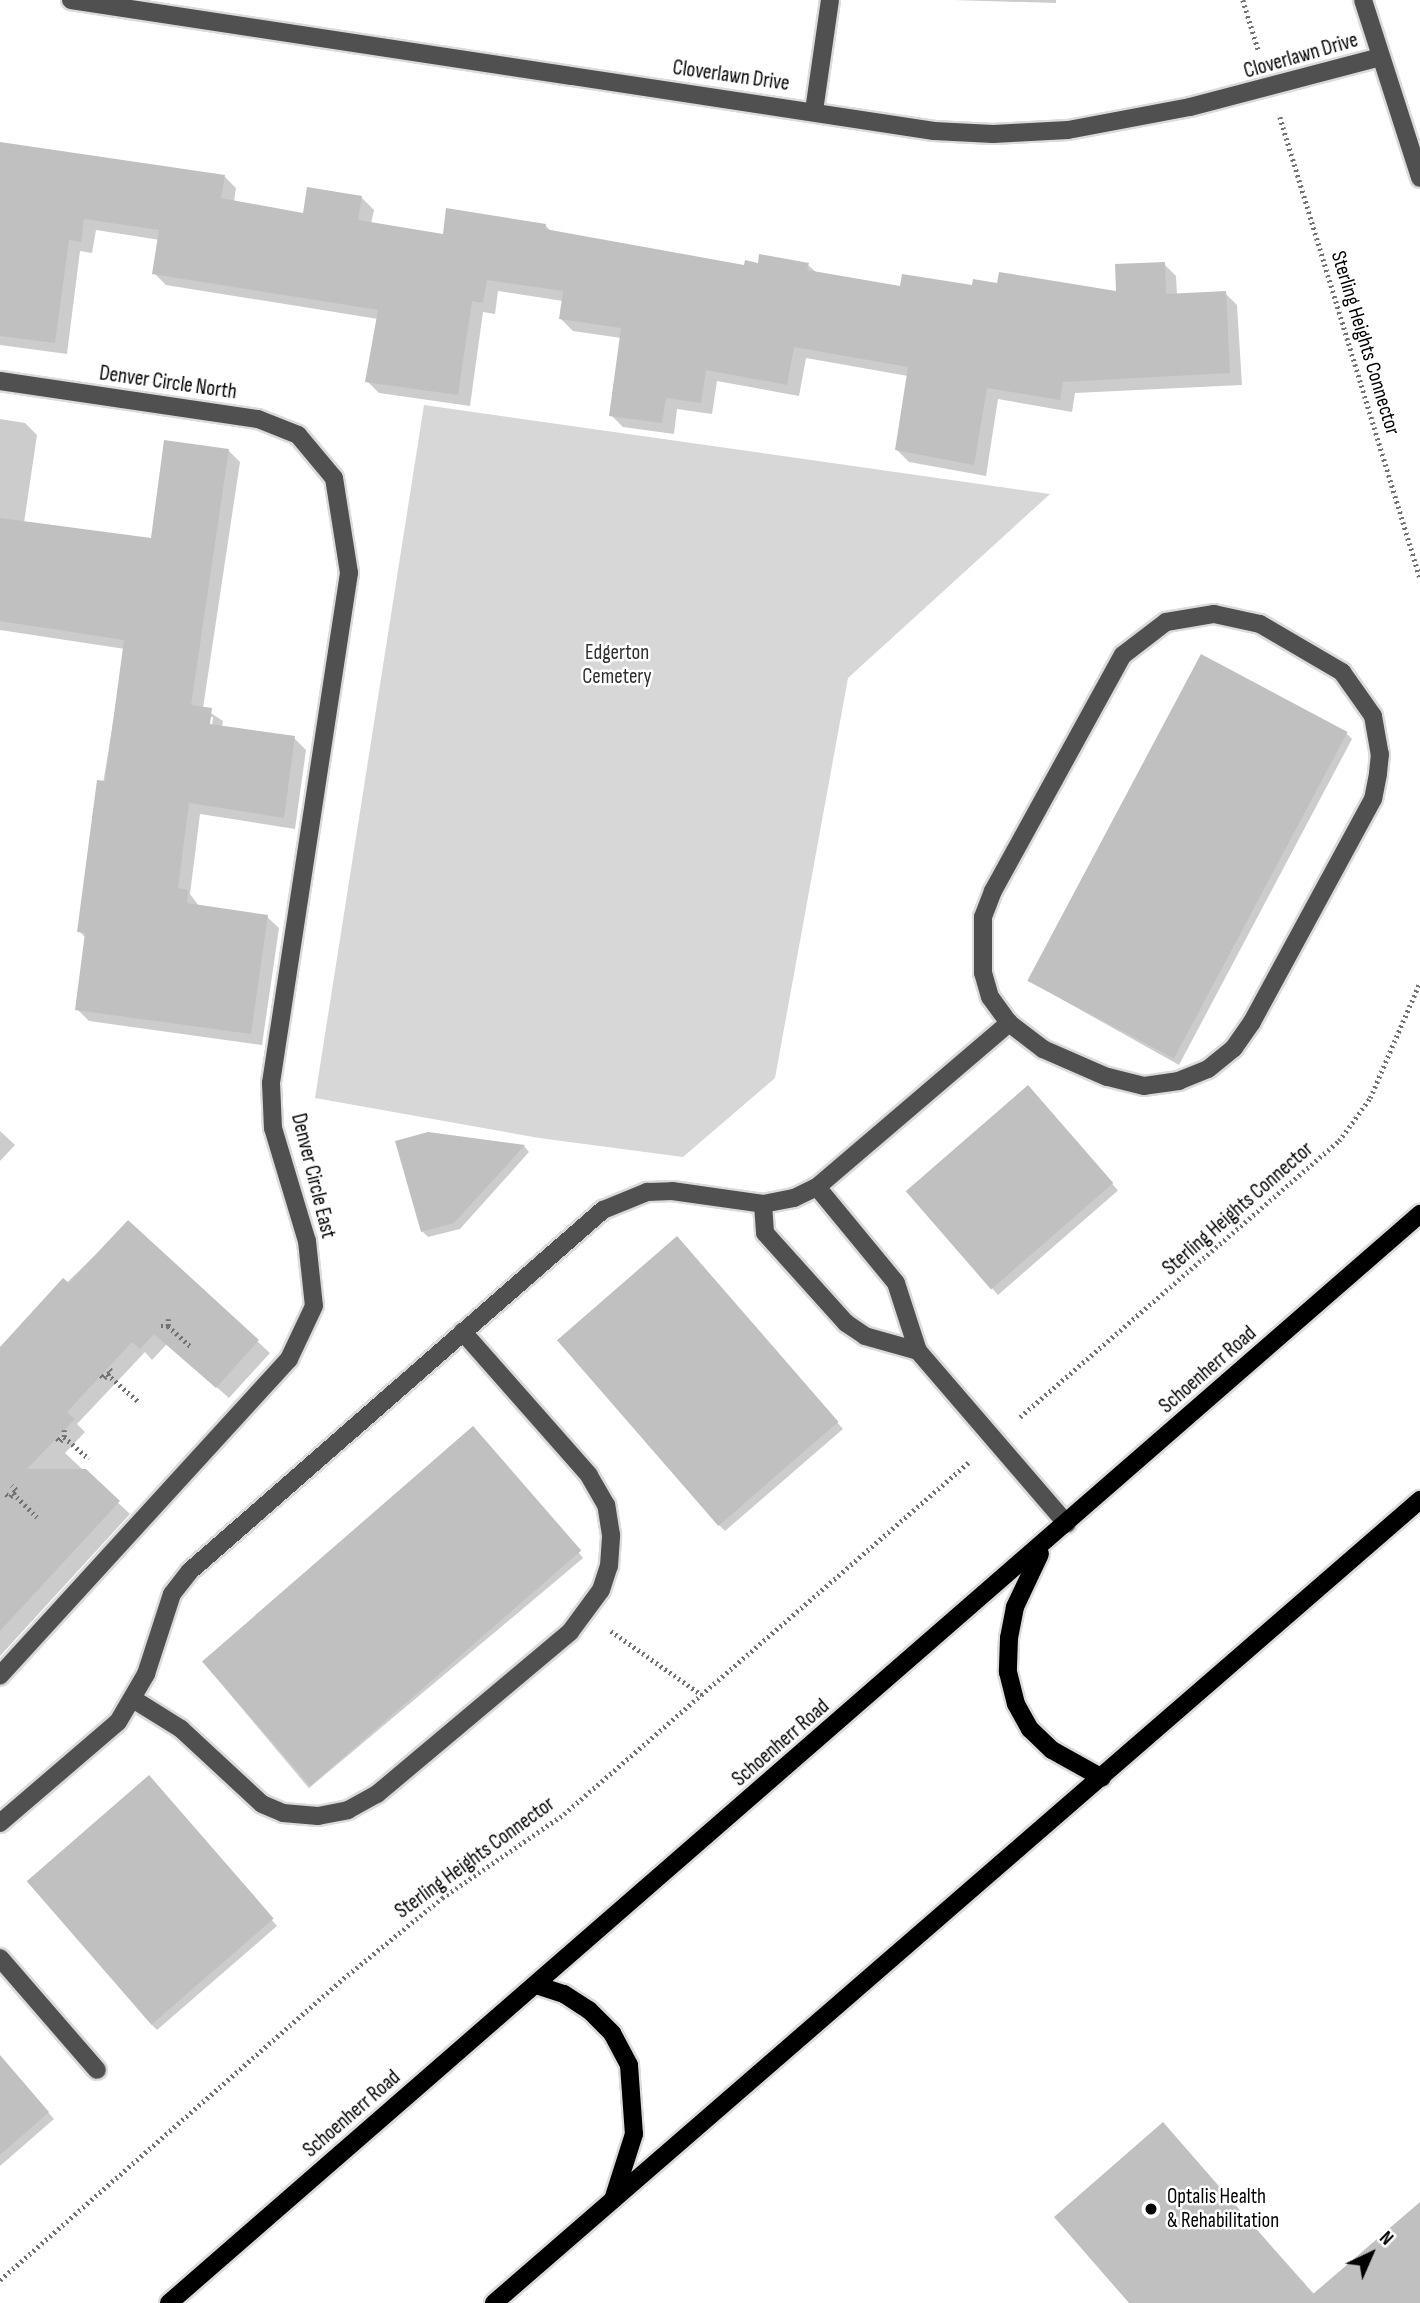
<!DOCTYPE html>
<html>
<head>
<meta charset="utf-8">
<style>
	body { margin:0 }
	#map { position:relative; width:1420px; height:2303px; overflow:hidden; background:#fff; font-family:"Sofia Sans Condensed",sans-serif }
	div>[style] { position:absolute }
	.green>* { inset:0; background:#d7d7d7 }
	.shadow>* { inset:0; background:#0003; transform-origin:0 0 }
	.building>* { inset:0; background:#c0c0c0; transform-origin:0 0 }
	.path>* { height:4.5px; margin-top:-2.25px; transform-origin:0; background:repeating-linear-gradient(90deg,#727272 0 2px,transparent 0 5.5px) }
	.roads { filter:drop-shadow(2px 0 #dbdbdb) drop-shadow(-2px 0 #dbdbdb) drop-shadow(0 2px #dbdbdb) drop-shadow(0 -2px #dbdbdb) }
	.minor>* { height:18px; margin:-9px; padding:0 9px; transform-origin:9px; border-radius:9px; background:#505050 }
	.major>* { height:18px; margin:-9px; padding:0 9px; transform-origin:9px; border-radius:9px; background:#000 }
	.dots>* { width:19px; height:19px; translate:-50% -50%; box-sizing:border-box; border:4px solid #fff; border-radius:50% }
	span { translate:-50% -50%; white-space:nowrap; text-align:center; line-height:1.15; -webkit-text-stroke:5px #fff; paint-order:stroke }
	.street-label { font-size:21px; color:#000 }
	.park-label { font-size:21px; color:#2e2e2e }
	.poi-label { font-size:21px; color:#000 }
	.left { translate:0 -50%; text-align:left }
	.north { position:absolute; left:1336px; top:2219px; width:70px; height:70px; -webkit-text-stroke:5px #fff; paint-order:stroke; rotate:44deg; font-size:19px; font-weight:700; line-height:28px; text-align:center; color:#000 }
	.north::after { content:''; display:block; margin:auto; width:24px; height:32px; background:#000; clip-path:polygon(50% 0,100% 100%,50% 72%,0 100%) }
</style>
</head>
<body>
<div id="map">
	<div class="green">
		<i style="clip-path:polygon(424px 405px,1050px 494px,848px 678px,775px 1078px,683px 1157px,539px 1138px,315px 1098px)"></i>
	</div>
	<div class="shadow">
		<i style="clip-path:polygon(953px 0,1056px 0,1056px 3px)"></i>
		<i style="clip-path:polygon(0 143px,224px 176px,236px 188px,234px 202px,304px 215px,362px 198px,374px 210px,371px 224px,444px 236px,545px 225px,552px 232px,746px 267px,808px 265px,817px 273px,902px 288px,1118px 293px,1164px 264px,1176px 276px,1177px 295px,1225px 293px,1237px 305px,1242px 385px,1075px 393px,1072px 412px,998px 399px,986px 476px,909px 462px,897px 450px,908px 376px,806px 358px,799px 396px,717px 381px,712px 414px,677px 409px,674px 434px,623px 427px,611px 415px,621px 338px,573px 331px,561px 319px,563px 301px,498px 291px,495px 314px,483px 312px,470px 406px,379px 393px,367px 381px,378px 319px,166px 285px,154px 273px,160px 240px,96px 230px,92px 253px,80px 251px,67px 354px,0 345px)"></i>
		<i style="clip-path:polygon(evenodd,0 419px,25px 423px,37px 435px,24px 523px,152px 539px,228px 450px,240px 462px,203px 708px,223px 721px,222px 727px,294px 738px,306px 750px,295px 829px,200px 814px,190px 894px,199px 906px,267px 917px,279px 928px,262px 1045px,89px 1021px,77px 1009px,86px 938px,79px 931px,125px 649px,0 630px,0 419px,209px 717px,213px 717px,211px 733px,209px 717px)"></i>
		<i style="clip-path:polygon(1346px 733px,1352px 739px,1179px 1065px,1029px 981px)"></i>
		<i style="left:1034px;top:1094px;width:128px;height:159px;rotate:49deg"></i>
		<i style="clip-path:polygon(0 1131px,15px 1145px,0 1161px)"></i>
		<i style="clip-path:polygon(428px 1133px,524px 1146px,529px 1152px,460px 1229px,428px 1237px,422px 1231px)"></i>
		<i style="clip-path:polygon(128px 1223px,270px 1353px,229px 1398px,167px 1344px,152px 1360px,145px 1352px,77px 1424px,85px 1432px,65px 1453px,130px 1514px,0 1656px,0 1348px)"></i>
		<i style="clip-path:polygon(683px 1245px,843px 1429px,725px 1531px,719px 1525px)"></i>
		<i style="left:479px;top:1434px;width:162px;height:358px;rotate:50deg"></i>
		<i style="clip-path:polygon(155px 1783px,277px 1926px,157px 2030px,151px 2024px)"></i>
		<i style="clip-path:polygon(0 2057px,54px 2119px,0 2166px)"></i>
		<i style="clip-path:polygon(1163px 2125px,1315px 2295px,1420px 2204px,1420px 2303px,1132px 2303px)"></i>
	</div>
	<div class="building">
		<i style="clip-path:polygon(0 142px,225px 175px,221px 198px,303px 213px,307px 187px,362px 196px,358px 220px,443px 234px,446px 208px,546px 224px,545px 229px,744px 265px,745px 260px,758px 263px,759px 254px,809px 263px,807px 270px,900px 286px,902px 274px,972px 285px,973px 279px,997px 283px,999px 272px,1116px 291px,1115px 264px,1165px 262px,1166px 294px,1226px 291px,1230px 373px,1063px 382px,1060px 400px,987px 388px,974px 465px,895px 450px,908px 367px,794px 347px,787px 385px,706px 370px,701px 403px,666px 398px,662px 423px,609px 416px,621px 328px,559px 319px,563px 291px,487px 280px,483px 303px,472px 301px,458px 395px,365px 382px,378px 310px,152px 274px,159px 230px,84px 219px,81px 242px,69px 240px,55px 343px,0 336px)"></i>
		<i style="clip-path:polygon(164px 440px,229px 449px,191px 705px,212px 708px,210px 724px,295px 736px,284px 818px,189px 803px,178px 888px,188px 890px,187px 903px,268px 915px,251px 1034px,75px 1010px,85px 933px,77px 932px,97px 780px,105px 781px,124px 640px,0 621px,0 518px,151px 538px)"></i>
		<i style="left:1201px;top:654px;width:166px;height:370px;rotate:28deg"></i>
		<i style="left:1028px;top:1085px;width:130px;height:162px;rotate:49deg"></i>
		<i style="clip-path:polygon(428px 1132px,525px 1145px,454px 1223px,421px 1232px,395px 1141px)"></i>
		<i style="clip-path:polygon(128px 1220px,259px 1340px,216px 1388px,154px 1334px,140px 1349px,132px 1342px,67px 1412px,75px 1419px,27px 1469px,86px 1469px,120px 1501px,0 1631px,0 1347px,63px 1278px,69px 1283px)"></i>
		<i style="left:677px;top:1236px;width:246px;height:159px;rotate:49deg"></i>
		<i style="left:473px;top:1426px;width:165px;height:359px;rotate:49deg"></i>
		<i style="left:149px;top:1775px;width:190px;height:162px;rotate:49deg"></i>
		<i style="clip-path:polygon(0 2055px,49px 2112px,0 2155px)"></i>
		<i style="clip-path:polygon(1163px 2122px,1313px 2294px,1420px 2202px,1420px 2303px,1129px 2303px,1054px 2217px)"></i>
	</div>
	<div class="path">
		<i style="left:1243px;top:0;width:54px;rotate:72.9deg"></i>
		<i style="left:1280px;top:117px;width:482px;rotate:73.1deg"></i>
		<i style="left:161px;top:1326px;width:7px"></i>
		<i style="left:168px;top:1326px;width:7px;rotate:-90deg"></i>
		<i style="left:168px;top:1326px;width:30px;rotate:42deg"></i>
		<i style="left:107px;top:1374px;width:44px;rotate:41.3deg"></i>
		<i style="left:101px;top:1375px;width:4px;rotate:45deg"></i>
		<i style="left:104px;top:1378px;width:10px;rotate:-45deg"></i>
		<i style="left:111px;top:1371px;width:4px;rotate:-135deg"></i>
		<i style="left:1020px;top:1417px;width:422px;rotate:-40.9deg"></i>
		<i style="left:1339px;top:1141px;width:53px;rotate:-54.2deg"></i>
		<i style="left:1370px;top:1098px;width:126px;rotate:-66.7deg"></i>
		<i style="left:64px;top:1437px;width:33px;rotate:41deg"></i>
		<i style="left:57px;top:1438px;width:4px;rotate:45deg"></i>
		<i style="left:60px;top:1441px;width:6px;rotate:-45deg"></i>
		<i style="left:64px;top:1437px;width:7px;rotate:-90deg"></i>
		<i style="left:13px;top:1493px;width:34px;rotate:45deg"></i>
		<i style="left:6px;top:1494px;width:5px;rotate:37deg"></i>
		<i style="left:10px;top:1497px;width:9px;rotate:-49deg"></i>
		<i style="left:16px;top:1490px;width:6px;rotate:-135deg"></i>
		<i style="left:611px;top:1631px;width:111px;rotate:35.1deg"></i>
		<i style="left:0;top:2280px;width:451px;rotate:-41.3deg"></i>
		<i style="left:339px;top:1982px;width:133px;rotate:-39.2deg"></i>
		<i style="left:442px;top:1898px;width:148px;rotate:-34.5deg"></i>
		<i style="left:564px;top:1814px;width:537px;rotate:-41deg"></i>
	</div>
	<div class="roads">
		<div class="minor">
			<i style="left:71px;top:0;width:873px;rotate:8.63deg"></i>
			<i style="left:934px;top:131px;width:59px;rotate:2.9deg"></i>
			<i style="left:993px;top:134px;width:75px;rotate:-3.1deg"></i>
			<i style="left:1068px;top:130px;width:124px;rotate:-10.7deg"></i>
			<i style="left:1190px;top:107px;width:196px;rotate:-14.7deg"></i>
			<i style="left:1363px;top:0;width:187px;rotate:72.2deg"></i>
			<i style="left:814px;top:111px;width:112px;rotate:-81.8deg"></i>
			<i style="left:0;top:381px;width:261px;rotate:8.4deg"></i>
			<i style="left:258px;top:419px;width:43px;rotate:21.8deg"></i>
			<i style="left:298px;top:435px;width:56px;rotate:50.1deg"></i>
			<i style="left:334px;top:478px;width:96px;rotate:81deg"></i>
			<i style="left:349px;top:573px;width:516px;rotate:98.7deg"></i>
			<i style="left:271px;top:1083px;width:45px;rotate:87.5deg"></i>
			<i style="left:273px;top:1128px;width:118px;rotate:73.3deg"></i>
			<i style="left:307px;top:1241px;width:65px;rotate:83.9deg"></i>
			<i style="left:314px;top:1306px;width:59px;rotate:115.3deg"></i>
			<i style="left:289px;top:1359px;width:429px;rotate:132.4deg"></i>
			<i style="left:1214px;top:614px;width:47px;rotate:12.3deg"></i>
			<i style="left:1260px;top:624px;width:95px;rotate:30.3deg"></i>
			<i style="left:1342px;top:672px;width:54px;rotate:54.8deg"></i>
			<i style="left:1373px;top:716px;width:39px;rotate:80deg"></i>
			<i style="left:1380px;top:754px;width:20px;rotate:96deg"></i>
			<i style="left:1378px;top:774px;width:25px;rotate:101deg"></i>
			<i style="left:1373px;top:799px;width:254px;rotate:118.5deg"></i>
			<i style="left:1252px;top:1022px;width:32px;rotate:125deg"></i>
			<i style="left:1234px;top:1048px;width:33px;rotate:141deg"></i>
			<i style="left:1208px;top:1069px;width:31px;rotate:158deg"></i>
			<i style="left:1179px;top:1081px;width:35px;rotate:172deg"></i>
			<i style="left:1144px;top:1086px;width:38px;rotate:-166deg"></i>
			<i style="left:1107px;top:1077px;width:70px;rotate:-156.4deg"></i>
			<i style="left:1043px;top:1049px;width:43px;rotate:-142.6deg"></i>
			<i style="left:1009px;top:1023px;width:32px;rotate:-126deg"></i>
			<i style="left:990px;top:997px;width:25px;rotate:-106deg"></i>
			<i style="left:983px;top:973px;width:56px;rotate:-90deg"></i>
			<i style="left:983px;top:917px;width:28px;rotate:-69deg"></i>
			<i style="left:993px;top:891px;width:269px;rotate:-61.2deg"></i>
			<i style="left:1123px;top:655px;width:54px;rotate:-37.5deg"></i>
			<i style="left:1166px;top:622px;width:49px;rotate:-9.5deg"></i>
			<i style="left:817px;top:1187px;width:124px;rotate:50.5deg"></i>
			<i style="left:896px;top:1283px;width:71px;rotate:72.1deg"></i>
			<i style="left:918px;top:1351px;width:228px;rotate:49.3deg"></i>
			<i style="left:763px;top:1204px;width:29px;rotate:86deg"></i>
			<i style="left:765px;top:1233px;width:121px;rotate:48deg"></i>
			<i style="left:846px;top:1323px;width:23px;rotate:34deg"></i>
			<i style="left:865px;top:1336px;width:55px;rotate:15.8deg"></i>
			<i style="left:133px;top:1699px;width:57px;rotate:32deg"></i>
			<i style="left:181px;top:1729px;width:110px;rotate:42.8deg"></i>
			<i style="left:262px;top:1804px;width:23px;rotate:23deg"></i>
			<i style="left:283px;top:1813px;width:35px;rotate:5deg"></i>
			<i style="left:318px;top:1816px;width:31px;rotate:-11deg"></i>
			<i style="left:348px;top:1810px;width:33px;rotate:-29deg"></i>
			<i style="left:377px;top:1794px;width:252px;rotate:-40deg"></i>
			<i style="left:570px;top:1632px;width:52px;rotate:-53.6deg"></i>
			<i style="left:601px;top:1590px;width:25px;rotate:-72deg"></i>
			<i style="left:609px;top:1566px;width:31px;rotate:-86deg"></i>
			<i style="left:611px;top:1535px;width:30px;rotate:-99deg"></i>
			<i style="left:606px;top:1505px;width:34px;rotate:-120deg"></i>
			<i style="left:589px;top:1475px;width:191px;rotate:-131.4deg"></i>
			<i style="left:0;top:1823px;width:155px;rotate:-40.6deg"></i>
			<i style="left:118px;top:1722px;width:56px;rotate:-59.7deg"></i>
			<i style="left:146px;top:1674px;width:84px;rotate:-72deg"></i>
			<i style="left:172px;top:1594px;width:29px;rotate:-52deg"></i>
			<i style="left:190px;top:1571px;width:549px;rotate:-41.16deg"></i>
			<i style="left:603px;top:1210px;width:48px;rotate:-22.2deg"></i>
			<i style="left:647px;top:1192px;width:25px;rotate:-2deg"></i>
			<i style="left:672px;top:1191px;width:92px;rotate:8.1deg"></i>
			<i style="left:763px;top:1204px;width:32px;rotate:-11deg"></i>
			<i style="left:794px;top:1198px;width:25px;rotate:-26deg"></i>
			<i style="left:817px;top:1187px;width:253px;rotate:-40.5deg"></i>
			<i style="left:0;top:1958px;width:148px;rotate:49.1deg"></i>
		</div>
		<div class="major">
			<i style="left:1040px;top:1554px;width:59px;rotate:115.3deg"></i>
			<i style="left:1015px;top:1607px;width:32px;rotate:101deg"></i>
			<i style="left:1009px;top:1638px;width:34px;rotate:92deg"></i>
			<i style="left:1008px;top:1672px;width:33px;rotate:76deg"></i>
			<i style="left:1016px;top:1704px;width:29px;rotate:61deg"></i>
			<i style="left:1030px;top:1729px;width:30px;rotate:44deg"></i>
			<i style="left:1052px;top:1750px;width:57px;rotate:29.2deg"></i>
			<i style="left:536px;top:1985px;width:29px;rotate:18deg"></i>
			<i style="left:564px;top:1994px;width:30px;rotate:33deg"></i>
			<i style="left:589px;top:2010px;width:33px;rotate:45deg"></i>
			<i style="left:612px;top:2033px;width:36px;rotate:62deg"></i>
			<i style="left:629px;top:2065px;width:69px;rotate:85.9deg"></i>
			<i style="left:634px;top:2134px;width:69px;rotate:107.7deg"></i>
			<i style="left:169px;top:2303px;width:1659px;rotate:-41.04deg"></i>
			<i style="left:494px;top:2303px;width:1226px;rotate:-40.93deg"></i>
		</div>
	</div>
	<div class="dots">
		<i style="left:1151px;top:2209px;background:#000"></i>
	</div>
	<div class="street-label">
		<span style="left:1301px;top:56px;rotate:-16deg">Cloverlawn Drive</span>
		<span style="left:731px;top:76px;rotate:8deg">Cloverlawn Drive</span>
		<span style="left:1365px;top:343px;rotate:73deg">Sterling Heights Connector</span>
		<span style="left:168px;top:383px;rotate:8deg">Denver Circle North</span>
		<span style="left:313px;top:1176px;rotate:76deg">Denver Circle East</span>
		<span style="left:1238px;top:1209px;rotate:-41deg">Sterling Heights Connector</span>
		<span style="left:1208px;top:1370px;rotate:-41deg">Schoenherr Road</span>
		<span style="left:781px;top:1743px;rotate:-41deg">Schoenherr Road</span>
		<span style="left:475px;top:1858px;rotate:-36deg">Sterling Heights Connector</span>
		<span style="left:352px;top:2114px;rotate:-41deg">Schoenherr Road</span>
	</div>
	<div class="park-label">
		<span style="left:617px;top:665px">Edgerton<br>Cemetery</span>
	</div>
	<div class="poi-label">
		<span class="left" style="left:1167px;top:2209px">Optalis Health<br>&amp; Rehabilitation</span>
	</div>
	<div class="north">N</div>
</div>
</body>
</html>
